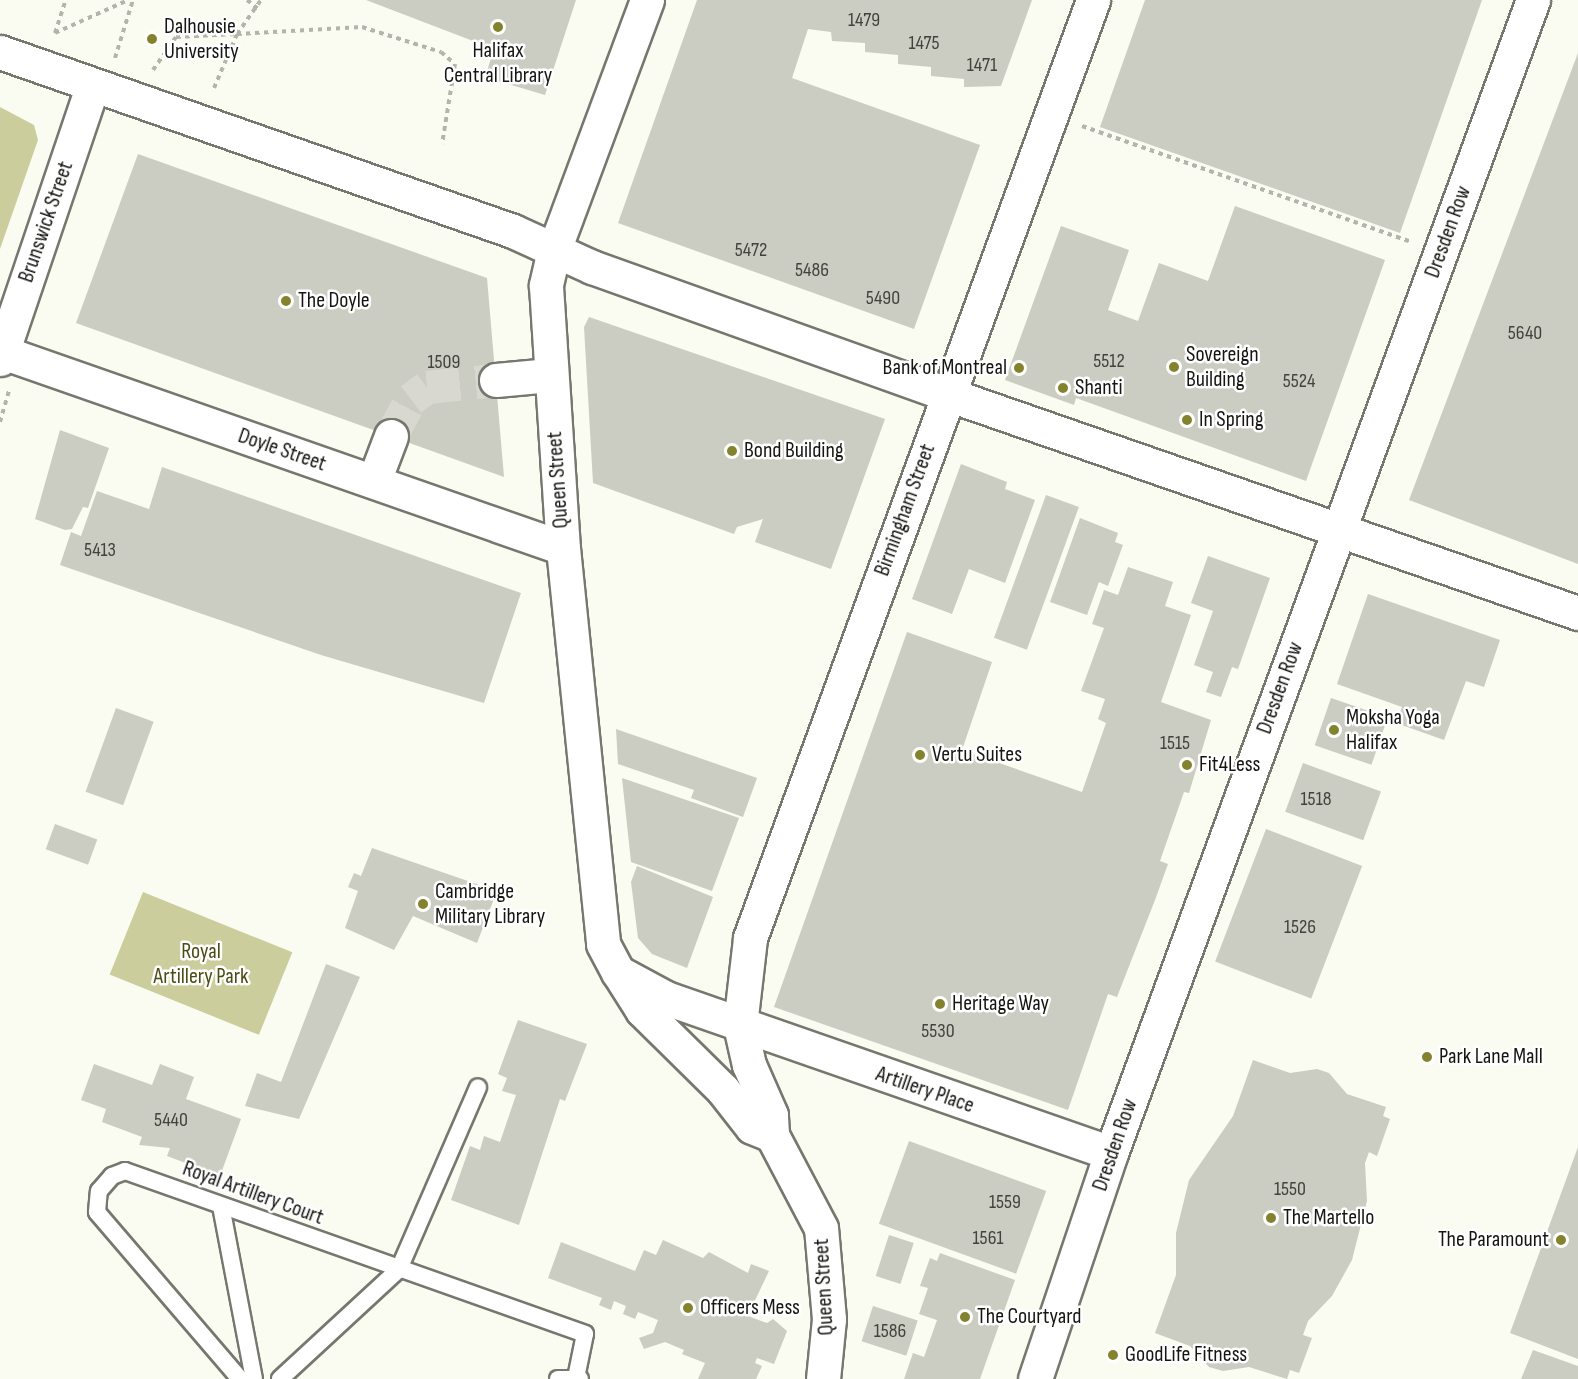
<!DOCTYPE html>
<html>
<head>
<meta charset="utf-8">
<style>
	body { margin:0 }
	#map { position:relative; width:1578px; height:1379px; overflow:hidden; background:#fafbf1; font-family:"Sofia Sans Condensed",sans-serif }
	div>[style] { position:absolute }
	.green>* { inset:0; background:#cccd9c; transform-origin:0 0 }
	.building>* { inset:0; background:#cbccc2; transform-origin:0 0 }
	.street-tunnel>* { height:33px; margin-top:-16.5px; transform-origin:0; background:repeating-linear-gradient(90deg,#d8d8d0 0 33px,transparent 0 49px) }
	.path>* { height:4px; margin-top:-2px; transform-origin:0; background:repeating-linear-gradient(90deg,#b4b4ac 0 4.5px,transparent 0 9px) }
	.roads { filter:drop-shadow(2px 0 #76776e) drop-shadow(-2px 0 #76776e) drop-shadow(0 2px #76776e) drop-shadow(0 -2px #76776e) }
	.lane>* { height:16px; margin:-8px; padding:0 8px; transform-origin:8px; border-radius:8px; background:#fff }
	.street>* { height:33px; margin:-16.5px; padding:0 16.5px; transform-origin:16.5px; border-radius:16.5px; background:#fff }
	.secondary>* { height:33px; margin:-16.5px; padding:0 16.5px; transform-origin:16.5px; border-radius:16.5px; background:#fff }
	.dots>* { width:16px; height:16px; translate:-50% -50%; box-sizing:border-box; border:3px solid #fff; border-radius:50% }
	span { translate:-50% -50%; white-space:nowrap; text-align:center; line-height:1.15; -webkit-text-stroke:5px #fff; paint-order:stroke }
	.number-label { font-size:20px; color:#42433e }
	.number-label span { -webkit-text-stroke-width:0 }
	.poi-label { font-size:22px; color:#151512 }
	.left { translate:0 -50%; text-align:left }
	.right { translate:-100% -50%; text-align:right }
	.street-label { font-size:22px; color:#151512 }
	.park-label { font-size:22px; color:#4c4b12 }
</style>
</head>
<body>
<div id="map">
	<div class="green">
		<i style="clip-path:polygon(0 107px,34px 125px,38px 140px,0 249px)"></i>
		<i style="left:143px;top:892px;width:161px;height:89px;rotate:22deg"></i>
	</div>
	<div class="building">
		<i style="clip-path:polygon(366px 0,576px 0,545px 95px,485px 77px,494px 49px)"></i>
		<i style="clip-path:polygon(697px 0,1032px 0,1001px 86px,964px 87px,964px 79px,931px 76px,931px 67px,898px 64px,898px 55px,865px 52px,865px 43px,832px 41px,831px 32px,808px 29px,792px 78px,980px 145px,914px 329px,618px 223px)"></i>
		<i style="clip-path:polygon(1145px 0,1482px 0,1400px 233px,1100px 127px)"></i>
		<i style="clip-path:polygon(1578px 53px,1578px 564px,1409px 500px)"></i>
		<i style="clip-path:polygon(138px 154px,487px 278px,504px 477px,76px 323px)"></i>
		<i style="clip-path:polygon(1235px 206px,1385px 260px,1306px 481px,1076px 398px,1074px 405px,1005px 380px,1061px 226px,1129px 250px,1108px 310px,1138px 321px,1159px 263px,1208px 281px)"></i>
		<i style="clip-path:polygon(589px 317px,885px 419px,831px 569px,755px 542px,763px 519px,737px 527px,734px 534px,593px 483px,584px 327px)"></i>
		<i style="clip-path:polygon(60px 430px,109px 448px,88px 508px,83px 507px,72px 529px,65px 530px,35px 519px)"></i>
		<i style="clip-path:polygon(961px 464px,1007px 482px,1005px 489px,1035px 500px,1005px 583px,969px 569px,952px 614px,912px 599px)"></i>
		<i style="clip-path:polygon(162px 467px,521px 593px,484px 703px,321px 655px,60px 565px,71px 532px,81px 536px,97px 491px,149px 509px)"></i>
		<i style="left:1046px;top:495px;width:35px;height:152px;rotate:20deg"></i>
		<i style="clip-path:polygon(1080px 518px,1118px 533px,1115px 542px,1123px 545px,1108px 586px,1099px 582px,1087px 615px,1050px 602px)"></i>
		<i style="clip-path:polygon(1208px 556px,1270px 578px,1238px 669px,1232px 667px,1221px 697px,1206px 692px,1213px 672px,1194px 665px,1213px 611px,1191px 603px)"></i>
		<i style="clip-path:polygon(1128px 567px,1173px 582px,1165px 606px,1191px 615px,1161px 702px,1211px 720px,1189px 793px,1184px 792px,1160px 861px,1168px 864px,1155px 900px,1117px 997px,1108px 994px,1068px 1110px,774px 1007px,907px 632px,992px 662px,962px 750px,1082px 792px,1106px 723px,1098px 719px,1105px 699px,1081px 691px,1104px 628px,1092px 624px,1104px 590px,1118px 595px)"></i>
		<i style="clip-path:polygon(1368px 594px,1500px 640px,1484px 687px,1466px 681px,1444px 740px,1396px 723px,1402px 707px,1337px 684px)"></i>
		<i style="left:1331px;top:698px;width:60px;height:50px;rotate:19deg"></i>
		<i style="left:116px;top:708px;width:40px;height:89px;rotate:20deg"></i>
		<i style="clip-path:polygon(616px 729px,757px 778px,743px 817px,691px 798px,694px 790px,618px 764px)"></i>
		<i style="left:1303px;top:763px;width:83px;height:52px;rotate:20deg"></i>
		<i style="clip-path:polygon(622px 778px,739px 818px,712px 891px,631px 862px)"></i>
		<i style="left:55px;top:824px;width:45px;height:27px;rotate:20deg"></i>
		<i style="left:1266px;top:829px;width:103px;height:142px;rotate:21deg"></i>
		<i style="clip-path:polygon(372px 848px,497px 891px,477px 943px,413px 916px,394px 950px,345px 928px,358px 891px,348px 887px,354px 873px,361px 876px)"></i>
		<i style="clip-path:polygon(637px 866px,713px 897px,687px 968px,652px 954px,638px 938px,631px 882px)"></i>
		<i style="clip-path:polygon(326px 964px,360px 977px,299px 1119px,245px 1106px,257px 1073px,281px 1082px)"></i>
		<i style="clip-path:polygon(518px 1020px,587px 1044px,565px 1101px,560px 1099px,519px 1225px,451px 1200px,470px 1146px,480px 1150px,484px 1136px,500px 1142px,516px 1095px,502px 1091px,507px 1078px,498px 1074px)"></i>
		<i style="clip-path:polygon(1253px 1060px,1290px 1073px,1317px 1069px,1329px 1073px,1347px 1094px,1386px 1107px,1383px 1116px,1390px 1119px,1377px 1156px,1369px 1152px,1365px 1163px,1367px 1201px,1352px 1260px,1332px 1296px,1308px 1321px,1303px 1335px,1312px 1338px,1299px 1373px,1290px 1370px,1287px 1379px,1249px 1367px,1223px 1371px,1209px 1367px,1190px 1346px,1155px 1333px,1176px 1275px,1176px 1233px,1189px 1180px,1233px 1116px)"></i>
		<i style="clip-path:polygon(94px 1064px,152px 1085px,160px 1064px,194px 1077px,186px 1099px,241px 1119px,220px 1176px,167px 1156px,170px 1148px,139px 1145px,142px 1137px,102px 1122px,106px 1109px,81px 1100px)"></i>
		<i style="left:909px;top:1141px;width:146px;height:88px;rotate:20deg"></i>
		<i style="clip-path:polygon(1578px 1147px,1578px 1359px,1510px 1333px)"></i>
		<i style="left:889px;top:1235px;width:26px;height:43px;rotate:18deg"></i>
		<i style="clip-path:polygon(663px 1240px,703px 1258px,709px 1252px,748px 1273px,751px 1264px,769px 1271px,749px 1313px,740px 1313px,767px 1323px,773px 1319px,787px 1331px,774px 1364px,757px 1358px,755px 1363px,762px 1366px,756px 1379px,698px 1379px,705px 1363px,682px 1354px,684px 1350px,665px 1342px,644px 1349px,639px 1338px,653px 1333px,658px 1320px,638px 1312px,635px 1319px,623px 1314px,626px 1306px,614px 1301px,611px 1310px,599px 1305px,602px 1298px,548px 1278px,561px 1242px,635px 1271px,644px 1250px,656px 1255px)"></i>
		<i style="clip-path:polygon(940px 1253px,1015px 1280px,980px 1379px,904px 1379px,913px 1353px,924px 1357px,937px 1320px,919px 1314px,928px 1288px,920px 1286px,930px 1258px,937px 1261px)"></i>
		<i style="left:873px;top:1306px;width:47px;height:37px;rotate:18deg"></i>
		<i style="clip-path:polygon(1533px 1350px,1578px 1366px,1578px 1379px,1521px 1379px)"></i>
	</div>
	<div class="street-tunnel">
		<i style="left:391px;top:436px;width:42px;rotate:-61.6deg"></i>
		<i style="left:411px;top:399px;width:20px;rotate:-37deg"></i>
		<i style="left:427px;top:387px;width:69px;rotate:-5.8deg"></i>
	</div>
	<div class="path">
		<i style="left:247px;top:0;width:14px;rotate:39deg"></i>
		<i style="left:55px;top:33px;width:80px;rotate:-24.3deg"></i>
		<i style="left:55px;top:33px;width:35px;rotate:-72deg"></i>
		<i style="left:115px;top:58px;width:61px;rotate:-72.8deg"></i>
		<i style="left:153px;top:70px;width:40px;rotate:-55.1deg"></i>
		<i style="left:176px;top:37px;width:61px;rotate:-2.8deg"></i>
		<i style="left:237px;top:34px;width:42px;rotate:-54.8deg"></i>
		<i style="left:214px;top:88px;width:59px;rotate:-66.9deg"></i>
		<i style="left:237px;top:34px;width:125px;rotate:-3.2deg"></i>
		<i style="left:362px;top:27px;width:83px;rotate:17.6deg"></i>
		<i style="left:441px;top:52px;width:18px;rotate:41deg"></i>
		<i style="left:455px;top:64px;width:81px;rotate:99.2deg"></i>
		<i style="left:1082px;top:126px;width:347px;rotate:19.4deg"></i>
		<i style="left:0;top:422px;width:32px;rotate:-74deg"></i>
	</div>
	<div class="roads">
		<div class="lane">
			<i style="left:221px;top:1206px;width:176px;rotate:79.2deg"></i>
			<i style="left:240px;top:1379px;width:220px;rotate:-130.6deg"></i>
			<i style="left:97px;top:1212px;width:21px;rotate:-85deg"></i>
			<i style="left:99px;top:1191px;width:20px;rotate:-49deg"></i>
			<i style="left:112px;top:1176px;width:14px;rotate:-21deg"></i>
			<i style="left:125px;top:1171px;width:488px;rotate:19.5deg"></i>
			<i style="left:585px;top:1334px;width:45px;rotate:101.6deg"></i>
			<i style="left:280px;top:1379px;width:162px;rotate:-42.7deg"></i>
			<i style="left:399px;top:1269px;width:198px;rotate:-66.5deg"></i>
			<i style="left:558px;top:1379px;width:22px"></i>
		</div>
		<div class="street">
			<i style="left:2px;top:352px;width:594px;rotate:19.26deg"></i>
			<i style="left:496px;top:380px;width:54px;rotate:-5.3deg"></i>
			<i style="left:374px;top:481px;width:48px;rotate:-69.3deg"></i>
			<i style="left:618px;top:972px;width:45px;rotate:57.7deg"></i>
			<i style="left:642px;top:1010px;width:114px;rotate:44.6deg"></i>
			<i style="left:723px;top:1090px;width:47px;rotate:51.9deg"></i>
			<i style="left:752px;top:1127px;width:22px;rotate:22deg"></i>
			<i style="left:1111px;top:1153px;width:1228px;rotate:-69.9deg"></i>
			<i style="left:823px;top:1379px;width:60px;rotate:-84.3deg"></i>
			<i style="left:829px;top:1319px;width:91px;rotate:-95deg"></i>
			<i style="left:821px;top:1228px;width:105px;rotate:-117.8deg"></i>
			<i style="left:772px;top:1135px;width:20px;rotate:-93deg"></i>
			<i style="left:771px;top:1115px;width:55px;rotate:-113.7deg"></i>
			<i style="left:749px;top:1065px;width:41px;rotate:-102.7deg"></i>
			<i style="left:740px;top:1025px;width:88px;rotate:-83.4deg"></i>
			<i style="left:750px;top:938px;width:999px;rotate:-69.91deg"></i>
		</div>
		<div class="secondary">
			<i style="left:647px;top:0;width:267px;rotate:110.4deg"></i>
			<i style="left:554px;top:250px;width:37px;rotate:103deg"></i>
			<i style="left:546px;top:286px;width:263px;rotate:86.3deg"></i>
			<i style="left:563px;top:548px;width:398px;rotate:84.2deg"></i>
			<i style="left:603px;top:944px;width:32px;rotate:62deg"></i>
			<i style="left:618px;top:972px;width:55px;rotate:28.4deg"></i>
			<i style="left:666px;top:998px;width:471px;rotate:19.2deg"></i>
			<i style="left:1111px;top:1153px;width:238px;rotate:108.6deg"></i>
			<i style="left:0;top:52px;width:543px;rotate:19.24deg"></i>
			<i style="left:513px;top:231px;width:87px;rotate:24.5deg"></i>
			<i style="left:592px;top:267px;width:377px;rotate:19.7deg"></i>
			<i style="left:947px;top:394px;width:668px;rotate:19.14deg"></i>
			<i style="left:0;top:359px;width:289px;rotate:-71.3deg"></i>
		</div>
	</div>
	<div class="dots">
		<i style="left:498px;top:27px;background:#84832d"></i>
		<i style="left:152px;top:39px;background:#84832d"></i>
		<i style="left:286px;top:301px;background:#84832d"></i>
		<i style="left:1174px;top:367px;background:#84832d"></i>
		<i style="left:1019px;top:368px;background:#84832d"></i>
		<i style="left:1063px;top:388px;background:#84832d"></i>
		<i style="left:1187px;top:420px;background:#84832d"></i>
		<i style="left:732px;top:451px;background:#84832d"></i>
		<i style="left:1334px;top:730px;background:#84832d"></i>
		<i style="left:920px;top:755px;background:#84832d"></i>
		<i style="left:1187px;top:765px;background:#84832d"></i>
		<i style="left:423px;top:904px;background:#84832d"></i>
		<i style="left:940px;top:1004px;background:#84832d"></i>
		<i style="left:1427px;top:1057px;background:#84832d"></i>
		<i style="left:1271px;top:1218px;background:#84832d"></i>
		<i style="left:1561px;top:1240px;background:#84832d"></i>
		<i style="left:688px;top:1308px;background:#84832d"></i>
		<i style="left:965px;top:1317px;background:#84832d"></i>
		<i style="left:1113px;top:1355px;background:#84832d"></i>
	</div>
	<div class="number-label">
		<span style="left:864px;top:20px">1479</span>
		<span style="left:924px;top:43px">1475</span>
		<span style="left:982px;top:65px">1471</span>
		<span style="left:751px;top:250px">5472</span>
		<span style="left:812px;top:270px">5486</span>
		<span style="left:883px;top:298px">5490</span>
		<span style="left:1525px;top:333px">5640</span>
		<span style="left:1109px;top:361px">5512</span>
		<span style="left:444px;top:362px">1509</span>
		<span style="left:1299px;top:381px">5524</span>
		<span style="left:100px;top:550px">5413</span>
		<span style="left:1175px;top:743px">1515</span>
		<span style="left:1316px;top:799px">1518</span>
		<span style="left:1300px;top:927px">1526</span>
		<span style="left:938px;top:1031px">5530</span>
		<span style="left:171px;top:1120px">5440</span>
		<span style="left:1290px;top:1189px">1550</span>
		<span style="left:1005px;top:1202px">1559</span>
		<span style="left:988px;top:1238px">1561</span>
		<span style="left:890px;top:1331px">1586</span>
	</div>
	<div class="poi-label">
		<span class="left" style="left:164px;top:39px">Dalhousie<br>University</span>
		<span style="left:498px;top:63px">Halifax<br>Central Library</span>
		<span class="left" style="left:298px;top:301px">The Doyle</span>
		<span class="left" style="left:1186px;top:367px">Sovereign<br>Building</span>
		<span class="right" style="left:1007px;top:368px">Bank of Montreal</span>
		<span class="left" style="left:1075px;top:388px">Shanti</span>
		<span class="left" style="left:1199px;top:420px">In Spring</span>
		<span class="left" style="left:744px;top:451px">Bond Building</span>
		<span class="left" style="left:1346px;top:730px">Moksha Yoga<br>Halifax</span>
		<span class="left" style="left:932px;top:755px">Vertu Suites</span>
		<span class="left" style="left:1199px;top:765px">Fit4Less</span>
		<span class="left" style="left:435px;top:904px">Cambridge<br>Military Library</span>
		<span class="left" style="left:952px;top:1004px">Heritage Way</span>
		<span class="left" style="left:1439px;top:1057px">Park Lane Mall</span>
		<span class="left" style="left:1283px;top:1218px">The Martello</span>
		<span class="right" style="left:1549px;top:1240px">The Paramount</span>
		<span class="left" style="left:700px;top:1308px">Officers Mess</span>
		<span class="left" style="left:977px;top:1317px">The Courtyard</span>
		<span class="left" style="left:1125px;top:1355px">GoodLife Fitness</span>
	</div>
	<div class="street-label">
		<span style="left:46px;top:222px;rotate:-71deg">Brunswick Street</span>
		<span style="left:1448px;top:232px;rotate:-70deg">Dresden Row</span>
		<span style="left:282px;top:450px;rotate:19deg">Doyle Street</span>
		<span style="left:558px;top:480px;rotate:-94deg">Queen Street</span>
		<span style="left:905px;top:510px;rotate:-70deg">Birmingham Street</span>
		<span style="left:1280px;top:688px;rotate:-70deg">Dresden Row</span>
		<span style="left:925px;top:1090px;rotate:19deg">Artillery Place</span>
		<span style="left:1115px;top:1145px;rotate:-71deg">Dresden Row</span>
		<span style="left:253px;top:1193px;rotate:20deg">Royal Artillery Court</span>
		<span style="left:824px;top:1287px;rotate:-93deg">Queen Street</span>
	</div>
	<div class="park-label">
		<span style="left:201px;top:964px">Royal<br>Artillery Park</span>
	</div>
</div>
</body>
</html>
